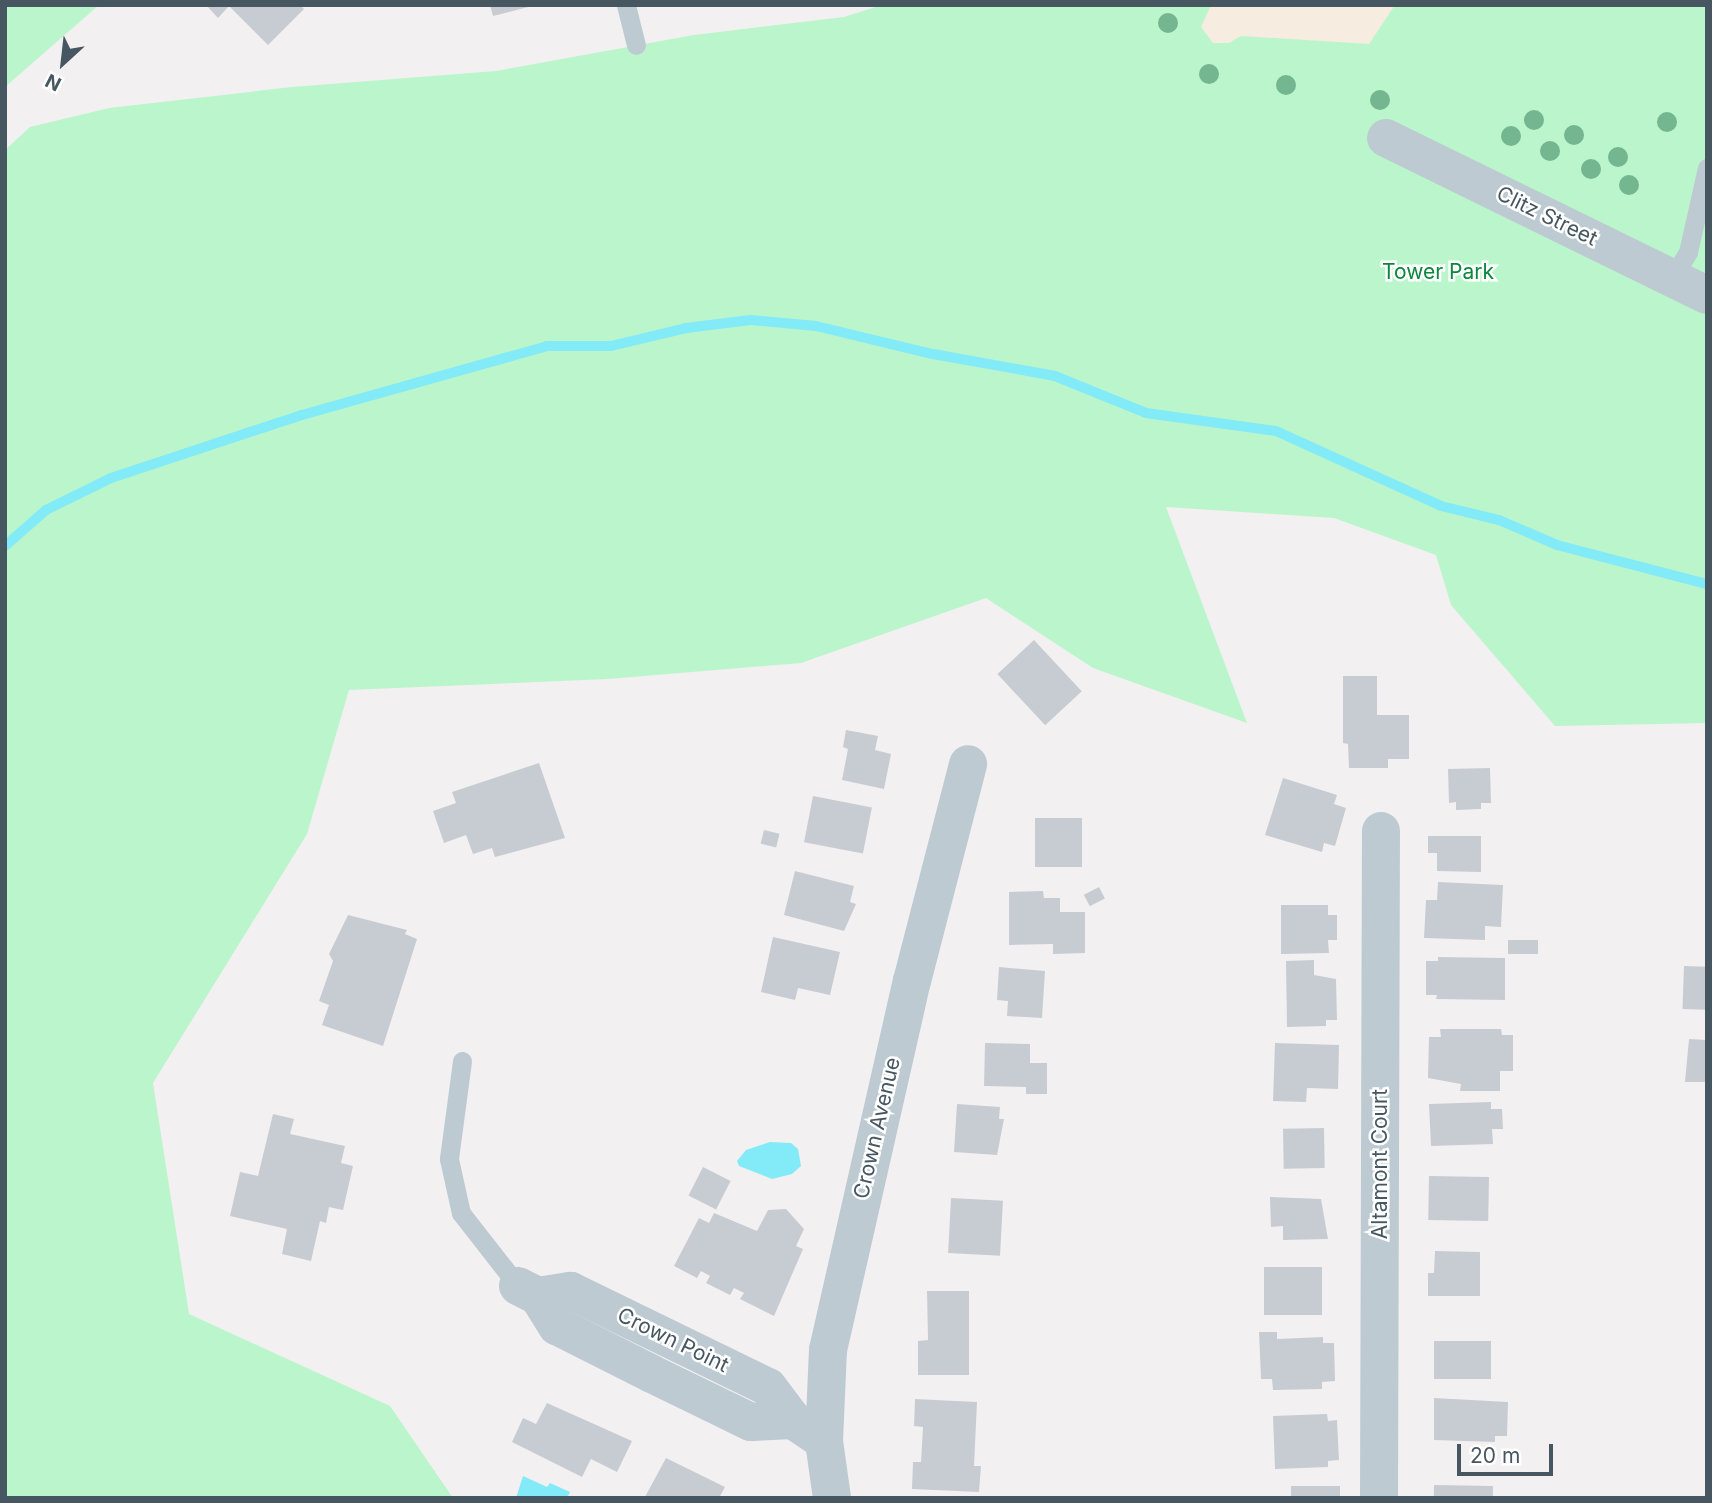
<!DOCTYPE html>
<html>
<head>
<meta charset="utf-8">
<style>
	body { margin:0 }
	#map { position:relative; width:1712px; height:1503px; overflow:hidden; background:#f3f0f1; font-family:Inter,sans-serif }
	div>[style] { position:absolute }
	.green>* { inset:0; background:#bbf5cc }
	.sand>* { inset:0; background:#f6ede0 }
	.water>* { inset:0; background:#83eaf7 }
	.stream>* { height:10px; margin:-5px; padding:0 5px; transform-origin:5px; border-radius:5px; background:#83eaf7 }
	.building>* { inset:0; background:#c7ccd2; transform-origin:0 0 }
	.lane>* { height:19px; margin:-9.5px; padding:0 9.5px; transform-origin:9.5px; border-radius:9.5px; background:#bdcad2 }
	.street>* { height:38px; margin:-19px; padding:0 19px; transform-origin:19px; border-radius:19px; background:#bdcad2 }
	.trees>* { width:20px; height:20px; margin:-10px; border-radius:50%; background:#74b68f }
	span { translate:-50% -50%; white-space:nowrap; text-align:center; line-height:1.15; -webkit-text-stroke:5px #fff; paint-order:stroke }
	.street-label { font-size:21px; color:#465761 }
	.park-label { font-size:21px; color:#0c873e }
	.frame { position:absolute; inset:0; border:7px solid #465761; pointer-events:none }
	.north { position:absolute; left:28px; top:28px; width:70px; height:70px; -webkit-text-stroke:5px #fff; paint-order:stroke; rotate:207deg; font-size:19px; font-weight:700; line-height:28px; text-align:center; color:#465761 }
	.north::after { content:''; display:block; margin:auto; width:24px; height:32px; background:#465761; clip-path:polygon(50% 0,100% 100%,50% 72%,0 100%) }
	.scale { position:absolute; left:1457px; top:1444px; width:96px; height:32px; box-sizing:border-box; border:4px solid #465761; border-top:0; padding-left:9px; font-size:21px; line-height:24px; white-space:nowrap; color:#465761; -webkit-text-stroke:5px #fff; paint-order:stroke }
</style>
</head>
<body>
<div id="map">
	<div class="green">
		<i style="clip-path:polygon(5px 5px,99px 5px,5px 87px)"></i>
		<i style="clip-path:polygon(882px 5px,1707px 5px,1707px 723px,1555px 726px,1451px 605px,1436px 555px,1334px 518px,1166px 507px,1247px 723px,1093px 668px,986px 598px,801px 663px,608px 679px,349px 690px,307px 834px,153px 1083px,189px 1314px,390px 1406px,453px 1498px,5px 1498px,5px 150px,30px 127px,109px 108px,292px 87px,496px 71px,694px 35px,844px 17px)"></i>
	</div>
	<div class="sand">
		<i style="clip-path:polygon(1211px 5px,1395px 5px,1369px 44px,1241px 36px,1229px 43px,1213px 43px,1201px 27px)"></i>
	</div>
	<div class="water">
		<i style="clip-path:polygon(770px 1142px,791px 1143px,798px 1149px,801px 1166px,792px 1174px,772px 1179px,739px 1166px,737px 1161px,746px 1150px)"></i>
		<i style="clip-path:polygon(523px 1476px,547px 1487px,550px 1483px,570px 1492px,567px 1498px,516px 1498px)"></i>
	</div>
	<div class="stream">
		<i style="left:5px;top:546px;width:55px;rotate:-41.3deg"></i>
		<i style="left:46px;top:510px;width:72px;rotate:-26.2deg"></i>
		<i style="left:111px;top:478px;width:201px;rotate:-18.3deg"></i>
		<i style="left:302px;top:415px;width:255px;rotate:-15.7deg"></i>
		<i style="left:547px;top:346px;width:64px"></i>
		<i style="left:611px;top:346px;width:77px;rotate:-13.5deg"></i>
		<i style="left:686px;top:328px;width:65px;rotate:-7deg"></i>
		<i style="left:751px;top:320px;width:65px;rotate:5.3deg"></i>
		<i style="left:816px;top:326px;width:120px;rotate:13.5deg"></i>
		<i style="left:933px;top:354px;width:124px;rotate:10.2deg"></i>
		<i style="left:1055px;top:376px;width:98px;rotate:22.1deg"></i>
		<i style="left:1146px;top:413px;width:131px;rotate:7.9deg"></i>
		<i style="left:1276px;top:431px;width:181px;rotate:24.4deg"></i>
		<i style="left:1441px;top:506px;width:60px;rotate:13.6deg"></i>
		<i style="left:1499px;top:520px;width:63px;rotate:23.3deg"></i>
		<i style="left:1557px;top:545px;width:155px;rotate:14.6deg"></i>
	</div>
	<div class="building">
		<i style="clip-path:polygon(206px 5px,300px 5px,304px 9px,268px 45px,229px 6px,218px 18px)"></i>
		<i style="clip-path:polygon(490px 5px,532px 5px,532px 6px,493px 16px)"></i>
		<i style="left:1034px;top:640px;width:70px;height:50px;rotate:47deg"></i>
		<i style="clip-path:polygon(1343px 676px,1377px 676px,1377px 715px,1409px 715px,1409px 759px,1388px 759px,1388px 768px,1349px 768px,1348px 744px,1343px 743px)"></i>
		<i style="clip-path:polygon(846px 730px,878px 736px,875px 750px,891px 754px,884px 789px,842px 780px,848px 749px,843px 747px)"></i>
		<i style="clip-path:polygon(539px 763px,565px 838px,495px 857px,492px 848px,473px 854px,466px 835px,444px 843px,433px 811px,456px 803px,452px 792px)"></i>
		<i style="clip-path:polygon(1490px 768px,1491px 803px,1481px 803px,1481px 809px,1456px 810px,1456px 802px,1449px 803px,1448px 769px)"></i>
		<i style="clip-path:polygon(1283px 778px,1337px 795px,1334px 804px,1346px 808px,1335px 846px,1324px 843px,1322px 852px,1265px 835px)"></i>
		<i style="left:813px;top:796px;width:60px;height:47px;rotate:11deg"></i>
		<i style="left:1035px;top:818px;width:47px;height:49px"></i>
		<i style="left:764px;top:830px;width:16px;height:14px;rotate:14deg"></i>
		<i style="clip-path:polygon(1428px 836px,1481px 836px,1481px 872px,1437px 871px,1437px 853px,1428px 853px)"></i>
		<i style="clip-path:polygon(795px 871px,854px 886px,850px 902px,856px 904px,844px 931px,784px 915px)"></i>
		<i style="clip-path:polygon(1438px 882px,1503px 885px,1501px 927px,1485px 926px,1485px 940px,1424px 938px,1426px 900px,1437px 900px)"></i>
		<i style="left:1099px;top:887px;width:13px;height:17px;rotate:63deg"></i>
		<i style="clip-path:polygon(1043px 891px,1044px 898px,1060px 898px,1060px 912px,1085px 912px,1085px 953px,1053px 954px,1053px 944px,1009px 945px,1009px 892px)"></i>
		<i style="clip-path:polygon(1281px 905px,1328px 905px,1328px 915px,1337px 915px,1337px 940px,1328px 940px,1329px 953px,1281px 954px)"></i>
		<i style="clip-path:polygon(348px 915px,407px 930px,405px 934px,417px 939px,383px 1046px,322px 1025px,329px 1005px,319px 1001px,333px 961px,329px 954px)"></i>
		<i style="clip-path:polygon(773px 937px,840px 952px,830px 995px,798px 988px,795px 1000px,761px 992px)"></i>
		<i style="left:1508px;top:940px;width:30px;height:14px"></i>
		<i style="clip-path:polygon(1438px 957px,1505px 958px,1505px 1000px,1436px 999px,1437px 995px,1426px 995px,1426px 961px,1438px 961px)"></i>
		<i style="clip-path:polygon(1314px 960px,1314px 975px,1336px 979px,1337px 1020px,1326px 1020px,1326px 1026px,1287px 1027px,1286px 961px)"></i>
		<i style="left:1684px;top:966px;width:23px;height:43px;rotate:2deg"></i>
		<i style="clip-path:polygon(999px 967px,1045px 971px,1042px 1018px,1007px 1016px,1008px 1001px,997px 1000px)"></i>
		<i style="clip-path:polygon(1440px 1029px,1501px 1029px,1502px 1035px,1513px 1035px,1513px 1071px,1500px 1071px,1500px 1091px,1460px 1091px,1461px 1084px,1428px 1078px,1429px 1037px,1441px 1037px)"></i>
		<i style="clip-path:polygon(1689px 1039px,1707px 1040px,1707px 1082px,1685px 1082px)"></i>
		<i style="clip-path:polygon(985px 1043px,1030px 1044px,1030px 1063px,1047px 1063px,1047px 1094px,1026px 1094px,1026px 1087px,984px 1086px)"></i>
		<i style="clip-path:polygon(1275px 1043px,1339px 1045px,1338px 1089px,1307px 1088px,1306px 1102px,1273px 1101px)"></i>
		<i style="clip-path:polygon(1491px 1102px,1491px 1109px,1502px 1109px,1503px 1129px,1492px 1129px,1493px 1144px,1431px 1146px,1429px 1104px)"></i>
		<i style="clip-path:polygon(957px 1104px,1000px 1107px,999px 1119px,1004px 1119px,997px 1155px,954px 1152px)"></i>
		<i style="clip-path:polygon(273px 1114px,294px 1119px,290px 1134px,345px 1146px,341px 1163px,353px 1166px,343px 1210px,329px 1207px,326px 1223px,320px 1221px,311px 1261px,282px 1254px,287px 1229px,230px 1216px,240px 1172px,258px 1176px)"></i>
		<i style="left:1324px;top:1128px;width:40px;height:41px;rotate:89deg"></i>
		<i style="left:703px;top:1167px;width:31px;height:32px;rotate:27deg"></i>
		<i style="left:1429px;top:1176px;width:60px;height:44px;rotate:1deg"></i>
		<i style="clip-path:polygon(1270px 1197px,1321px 1199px,1328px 1239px,1283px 1240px,1283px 1226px,1271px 1227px)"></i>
		<i style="left:951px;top:1198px;width:52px;height:55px;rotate:3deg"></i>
		<i style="clip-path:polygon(786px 1209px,804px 1229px,796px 1246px,803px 1249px,774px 1316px,740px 1299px,744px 1293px,734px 1288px,730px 1295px,706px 1283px,710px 1276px,701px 1271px,697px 1278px,674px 1266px,699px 1218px,709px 1223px,714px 1213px,757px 1231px,768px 1210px)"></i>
		<i style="clip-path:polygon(1435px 1251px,1480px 1252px,1480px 1296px,1428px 1296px,1428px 1273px,1434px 1273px)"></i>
		<i style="left:1264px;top:1267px;width:58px;height:48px"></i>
		<i style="clip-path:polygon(927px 1291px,969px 1291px,969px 1375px,918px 1375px,918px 1341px,928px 1340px)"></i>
		<i style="clip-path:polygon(1259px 1332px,1277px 1332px,1277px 1339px,1323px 1337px,1323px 1343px,1334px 1343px,1335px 1381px,1322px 1382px,1322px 1389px,1273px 1390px,1272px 1379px,1261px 1379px)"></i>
		<i style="left:1434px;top:1341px;width:57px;height:38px"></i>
		<i style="clip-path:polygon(1434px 1398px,1508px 1402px,1507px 1436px,1495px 1436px,1495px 1442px,1434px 1440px)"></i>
		<i style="clip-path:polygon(915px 1399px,977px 1402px,974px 1466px,981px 1466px,979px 1492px,912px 1489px,913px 1462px,921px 1462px,923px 1427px,914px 1426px)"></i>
		<i style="clip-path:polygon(547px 1403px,632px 1441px,617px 1472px,591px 1459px,582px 1477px,512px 1442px,523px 1418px,536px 1424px)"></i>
		<i style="clip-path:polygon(1327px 1414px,1328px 1421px,1337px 1420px,1339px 1460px,1328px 1461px,1328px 1467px,1275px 1469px,1273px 1416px)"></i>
		<i style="clip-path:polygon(666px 1458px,725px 1487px,719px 1498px,645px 1497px)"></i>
		<i style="left:1434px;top:1485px;width:59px;height:13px;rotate:1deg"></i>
		<i style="left:1291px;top:1486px;width:49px;height:12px"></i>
	</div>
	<div class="lane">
		<i style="left:626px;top:5px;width:41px;rotate:76deg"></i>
		<i style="left:1673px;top:277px;width:29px;rotate:-59deg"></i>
		<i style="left:1688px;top:252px;width:86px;rotate:-77.3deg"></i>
		<i style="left:462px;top:1061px;width:99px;rotate:97.6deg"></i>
		<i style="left:449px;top:1159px;width:55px;rotate:77.5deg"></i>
		<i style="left:461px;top:1213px;width:93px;rotate:52deg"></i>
	</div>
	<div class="street">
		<i style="left:1386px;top:138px;width:357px;rotate:26.1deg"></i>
		<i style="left:518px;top:1286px;width:22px;rotate:27deg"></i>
		<i style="left:538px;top:1296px;width:36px;rotate:58deg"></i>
		<i style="left:557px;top:1326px;width:106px;rotate:26.8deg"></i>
		<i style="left:652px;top:1374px;width:110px;rotate:25.9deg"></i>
		<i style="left:751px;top:1422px;width:42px;rotate:-2.7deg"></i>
		<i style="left:538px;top:1296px;width:33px;rotate:-9deg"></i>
		<i style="left:571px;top:1291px;width:219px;rotate:26deg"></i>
		<i style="left:768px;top:1387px;width:41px;rotate:52.9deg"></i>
		<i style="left:793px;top:1420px;width:37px;rotate:34deg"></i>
		<i style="left:832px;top:1498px;width:58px;rotate:-98deg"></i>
		<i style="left:824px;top:1441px;width:91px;rotate:-87.5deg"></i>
		<i style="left:828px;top:1350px;width:378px;rotate:-77.2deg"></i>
		<i style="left:912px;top:981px;width:224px;rotate:-75.5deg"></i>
		<i style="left:1379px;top:1498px;width:667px;rotate:-89.83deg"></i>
	</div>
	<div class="trees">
		<i style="left:1168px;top:23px"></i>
		<i style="left:1209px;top:74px"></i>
		<i style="left:1286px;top:85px"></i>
		<i style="left:1380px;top:100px"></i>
		<i style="left:1534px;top:120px"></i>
		<i style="left:1667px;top:122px"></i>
		<i style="left:1574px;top:135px"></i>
		<i style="left:1511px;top:136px"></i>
		<i style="left:1550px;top:151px"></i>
		<i style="left:1618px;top:157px"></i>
		<i style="left:1591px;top:169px"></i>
		<i style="left:1629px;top:185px"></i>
	</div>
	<div class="street-label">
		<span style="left:1547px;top:216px;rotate:26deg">Clitz Street</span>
		<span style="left:877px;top:1128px;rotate:-77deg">Crown Avenue</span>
		<span style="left:1380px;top:1164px;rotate:-90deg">Altamont Court</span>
		<span style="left:673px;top:1340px;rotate:26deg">Crown Point</span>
	</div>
	<div class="park-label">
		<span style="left:1438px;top:272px">Tower Park</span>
	</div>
	<div class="frame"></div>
	<div class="north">N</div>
	<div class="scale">20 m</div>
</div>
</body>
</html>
